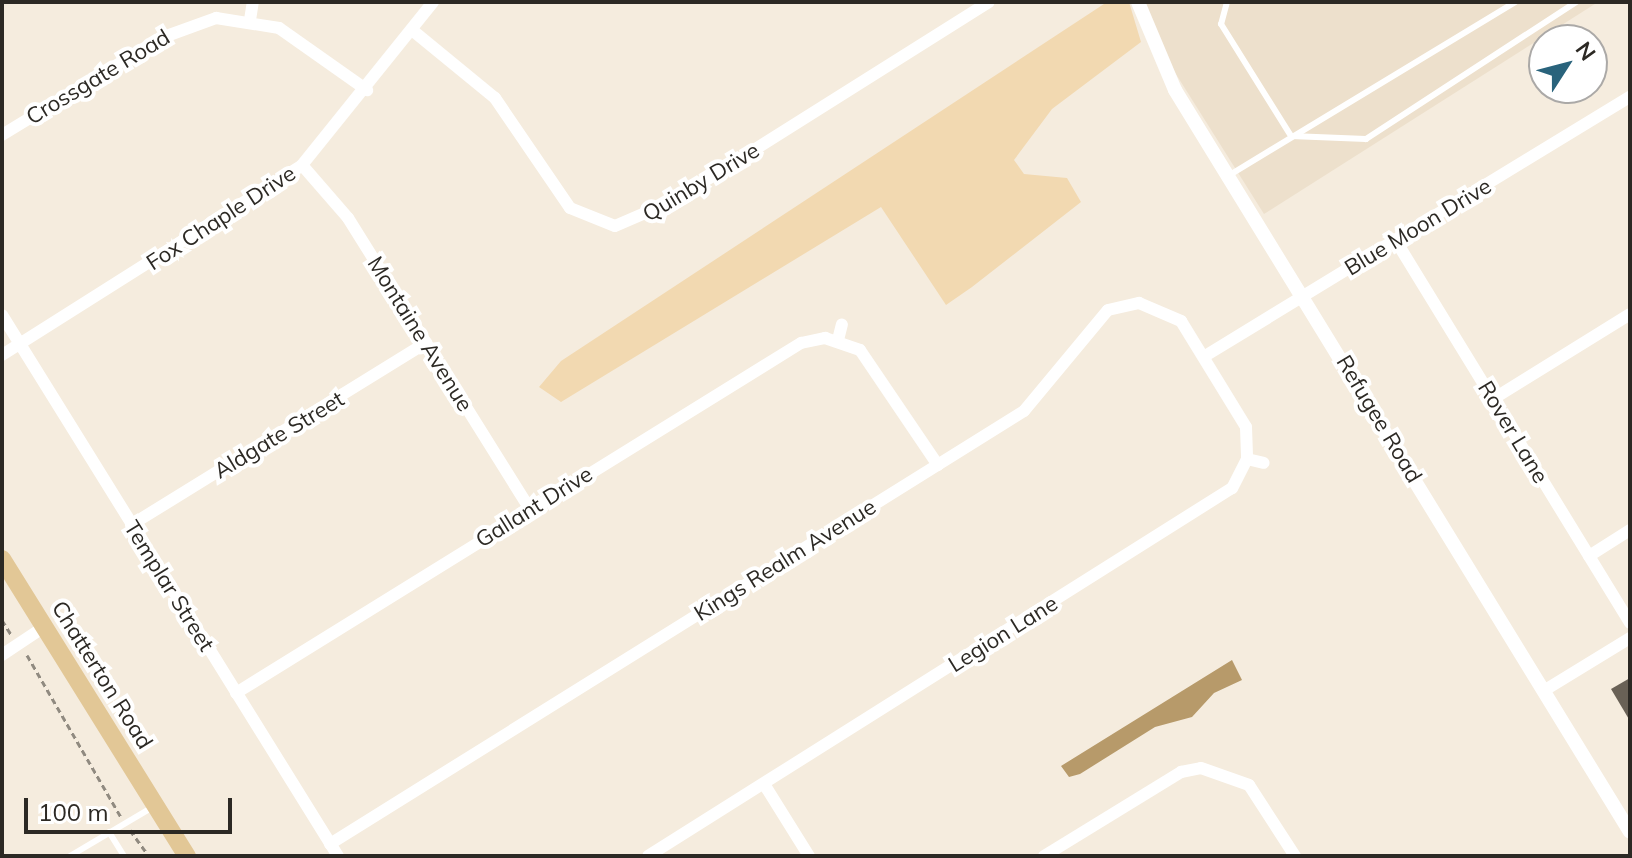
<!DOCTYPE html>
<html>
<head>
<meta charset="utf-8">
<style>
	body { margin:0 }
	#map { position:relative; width:1632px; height:858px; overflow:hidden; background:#f5ecde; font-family:Mulish,sans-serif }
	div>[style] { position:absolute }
	.built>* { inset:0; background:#ede0cc }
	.green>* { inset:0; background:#f2d9b1 }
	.water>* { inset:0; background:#b79a6a }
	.building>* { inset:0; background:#696156 }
	.path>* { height:3px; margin-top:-1.5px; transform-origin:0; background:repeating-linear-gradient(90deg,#908a80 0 6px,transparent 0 10px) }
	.service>* { height:6px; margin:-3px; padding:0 3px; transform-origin:3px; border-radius:3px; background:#fff }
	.minor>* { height:12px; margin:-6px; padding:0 6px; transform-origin:6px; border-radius:6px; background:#fff }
	.tertiary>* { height:14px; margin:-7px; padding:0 7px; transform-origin:7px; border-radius:7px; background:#fff }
	.primary>* { height:18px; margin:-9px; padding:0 9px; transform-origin:9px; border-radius:9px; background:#e2c796 }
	span { translate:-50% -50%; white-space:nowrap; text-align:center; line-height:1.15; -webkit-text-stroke:8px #fff; paint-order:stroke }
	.street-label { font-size:22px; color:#2c2924 }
	.frame { position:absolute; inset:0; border:4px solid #2c2924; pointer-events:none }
	.north { position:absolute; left:1528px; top:24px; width:80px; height:80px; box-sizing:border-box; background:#fff; border:2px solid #aba9a7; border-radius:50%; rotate:54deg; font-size:22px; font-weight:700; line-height:32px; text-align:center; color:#2c2924 }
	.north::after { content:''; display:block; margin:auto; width:28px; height:36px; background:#29637c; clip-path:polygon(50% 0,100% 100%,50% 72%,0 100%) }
	.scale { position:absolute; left:24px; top:798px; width:208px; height:36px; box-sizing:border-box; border:4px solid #2c2924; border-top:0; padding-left:10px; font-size:24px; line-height:28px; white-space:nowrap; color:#2c2924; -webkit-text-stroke:6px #fff; paint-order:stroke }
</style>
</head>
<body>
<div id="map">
	<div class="built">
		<i style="clip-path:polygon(1143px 2px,1598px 2px,1264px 214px,1174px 71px)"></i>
	</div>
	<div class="green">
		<i style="clip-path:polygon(1107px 2px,1129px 2px,1141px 42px,1052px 109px,1014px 160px,1024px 174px,1067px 178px,1081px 202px,972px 287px,946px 305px,881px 207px,561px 402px,539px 387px,561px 361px)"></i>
	</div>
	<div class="water">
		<i style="clip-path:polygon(1232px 660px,1242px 680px,1214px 693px,1192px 717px,1155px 727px,1080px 774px,1069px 777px,1061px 766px)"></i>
	</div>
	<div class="building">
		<i style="clip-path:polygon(1630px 678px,1630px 721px,1611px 689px)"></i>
	</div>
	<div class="path">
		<i style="left:2px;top:620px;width:19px;rotate:58deg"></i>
		<i style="left:27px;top:655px;width:187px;rotate:59.9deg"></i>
		<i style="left:130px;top:830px;width:32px;rotate:54deg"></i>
	</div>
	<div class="service">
		<i style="left:1227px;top:2px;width:23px;rotate:105deg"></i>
		<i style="left:1221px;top:24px;width:132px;rotate:58deg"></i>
		<i style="left:1291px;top:136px;width:75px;rotate:2.3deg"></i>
		<i style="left:1366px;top:139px;width:251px;rotate:-33.1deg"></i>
		<i style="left:1228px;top:176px;width:336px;rotate:-31.2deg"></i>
		<i style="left:109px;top:832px;width:28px;rotate:58deg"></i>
		<i style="left:70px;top:856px;width:96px;rotate:-30.6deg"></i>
	</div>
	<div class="minor">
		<i style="left:250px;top:20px;width:18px;rotate:-81deg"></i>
		<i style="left:412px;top:30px;width:107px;rotate:39.3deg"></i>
		<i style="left:495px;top:98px;width:133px;rotate:55.7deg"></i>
		<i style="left:570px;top:208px;width:48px;rotate:21.8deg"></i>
		<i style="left:615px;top:226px;width:63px;rotate:-23.3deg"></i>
		<i style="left:673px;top:201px;width:373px;rotate:-32.2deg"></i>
		<i style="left:2px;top:135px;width:186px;rotate:-31.4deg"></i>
		<i style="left:161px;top:38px;width:59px;rotate:-20deg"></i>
		<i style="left:216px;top:18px;width:64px;rotate:9deg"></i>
		<i style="left:279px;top:28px;width:108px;rotate:35.2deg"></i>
		<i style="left:302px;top:165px;width:70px;rotate:49deg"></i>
		<i style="left:348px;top:218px;width:343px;rotate:58deg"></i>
		<i style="left:1396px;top:241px;width:448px;rotate:58.5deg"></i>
		<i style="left:2px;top:315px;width:637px;rotate:58.16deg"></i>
		<i style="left:838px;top:340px;width:16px;rotate:-76deg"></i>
		<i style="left:2px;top:355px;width:355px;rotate:-32.3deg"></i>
		<i style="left:302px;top:165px;width:209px;rotate:-51.2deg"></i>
		<i style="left:1205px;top:356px;width:498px;rotate:-31.4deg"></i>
		<i style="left:1493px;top:399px;width:161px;rotate:-31.8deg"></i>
		<i style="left:1247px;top:459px;width:17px;rotate:13deg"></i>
		<i style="left:131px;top:525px;width:347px;rotate:-31.7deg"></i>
		<i style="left:1589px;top:556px;width:49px;rotate:-32.4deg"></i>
		<i style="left:2px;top:655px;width:50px;rotate:-33.7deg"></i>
		<i style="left:1545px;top:690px;width:100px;rotate:-31.5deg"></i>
		<i style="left:236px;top:693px;width:665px;rotate:-31.78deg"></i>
		<i style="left:801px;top:343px;width:25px;rotate:-12deg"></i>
		<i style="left:825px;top:338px;width:37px;rotate:19deg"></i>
		<i style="left:860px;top:350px;width:139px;rotate:55.9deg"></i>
		<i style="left:764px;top:784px;width:85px;rotate:58deg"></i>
		<i style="left:330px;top:844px;width:818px;rotate:-31.96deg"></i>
		<i style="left:1024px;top:411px;width:131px;rotate:-50.3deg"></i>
		<i style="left:1108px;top:310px;width:32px;rotate:-13deg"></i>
		<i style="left:1139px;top:303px;width:46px;rotate:23.2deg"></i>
		<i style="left:1181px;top:321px;width:124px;rotate:58.5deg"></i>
		<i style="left:1246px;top:427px;width:32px;rotate:88deg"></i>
		<i style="left:1247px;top:459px;width:33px;rotate:117deg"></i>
		<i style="left:1232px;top:488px;width:690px;rotate:147.78deg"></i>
		<i style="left:1044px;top:856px;width:161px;rotate:-31.5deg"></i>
		<i style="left:1181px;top:772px;width:20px;rotate:-11deg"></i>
		<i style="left:1201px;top:768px;width:51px;rotate:19.5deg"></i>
		<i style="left:1249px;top:785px;width:85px;rotate:57.1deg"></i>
	</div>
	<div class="tertiary">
		<i style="left:1138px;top:2px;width:95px;rotate:67.2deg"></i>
		<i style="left:1175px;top:90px;width:870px;rotate:58.48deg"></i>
	</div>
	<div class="primary">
		<i style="left:2px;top:559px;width:350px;rotate:58.1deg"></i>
	</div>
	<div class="street-label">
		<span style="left:98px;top:77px;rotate:-31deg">Crossgate Road</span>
		<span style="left:701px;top:182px;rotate:-31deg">Quinby Drive</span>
		<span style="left:221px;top:218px;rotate:-33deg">Fox Chaple Drive</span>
		<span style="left:1418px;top:227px;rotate:-31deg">Blue Moon Drive</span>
		<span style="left:420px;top:334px;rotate:58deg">Montaine Avenue</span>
		<span style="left:1379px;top:419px;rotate:59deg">Refugee Road</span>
		<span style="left:1513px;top:432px;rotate:59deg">Rover Lane</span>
		<span style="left:279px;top:435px;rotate:-31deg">Aldgate Street</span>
		<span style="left:534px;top:507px;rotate:-32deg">Gallant Drive</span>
		<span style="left:785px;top:560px;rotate:-32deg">Kings Realm Avenue</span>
		<span style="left:169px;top:586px;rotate:58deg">Templar Street</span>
		<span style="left:1003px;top:634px;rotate:-32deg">Legion Lane</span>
		<span style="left:102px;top:675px;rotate:58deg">Chatterton Road</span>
	</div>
	<div class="frame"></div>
	<div class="north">N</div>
	<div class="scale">100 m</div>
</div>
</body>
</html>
